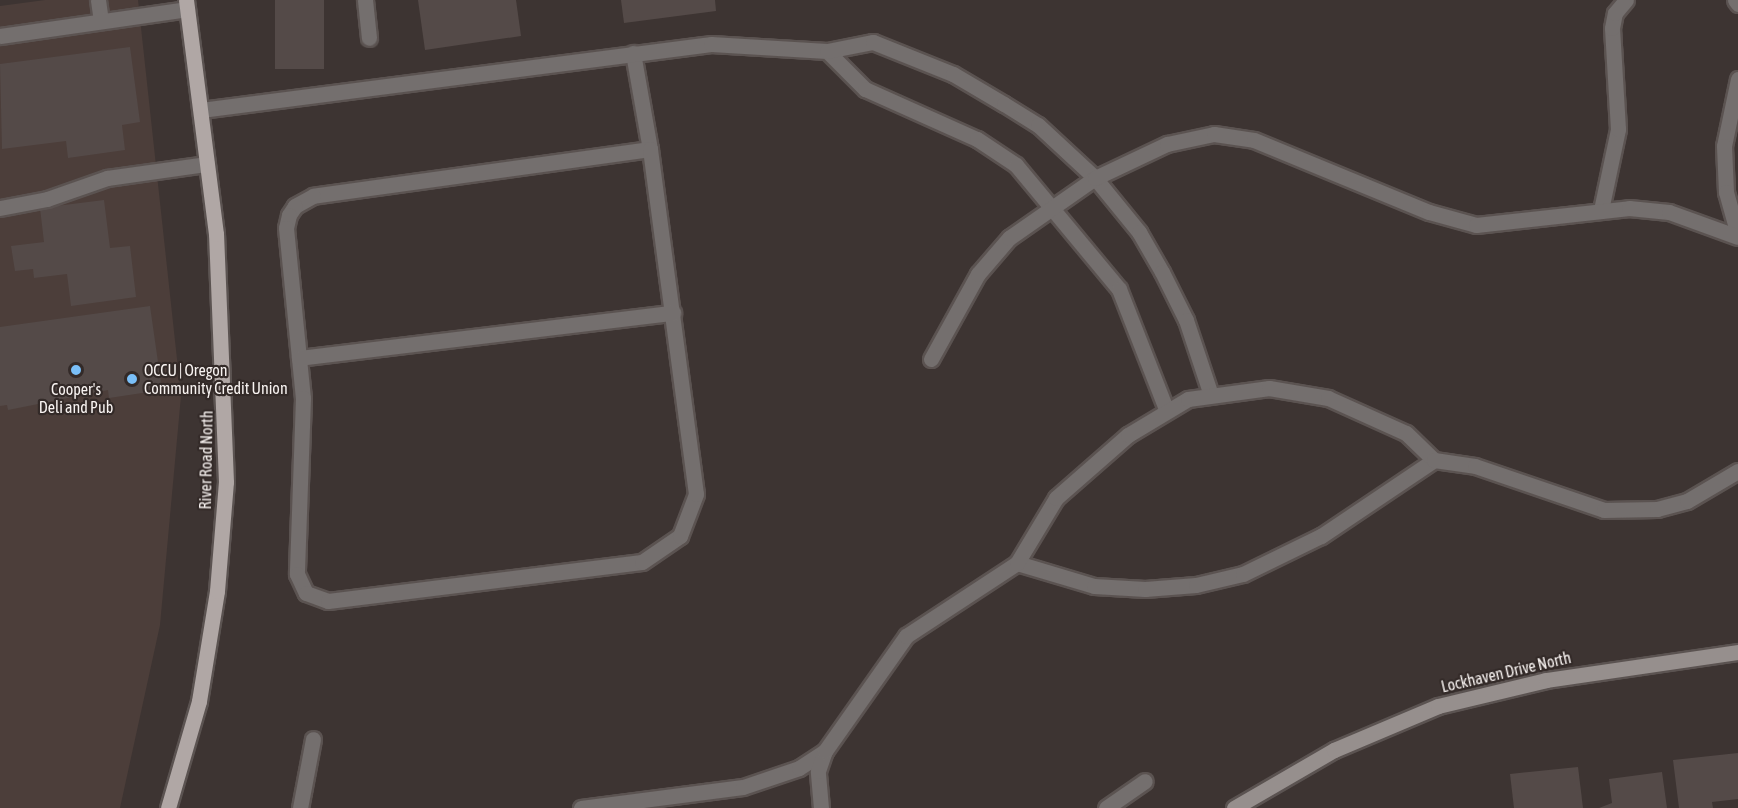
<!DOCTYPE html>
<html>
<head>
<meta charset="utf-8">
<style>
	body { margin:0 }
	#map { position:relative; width:1738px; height:808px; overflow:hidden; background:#3d3432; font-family:"Asap Condensed",sans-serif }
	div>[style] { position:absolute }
	.built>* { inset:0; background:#4c3e3a }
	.building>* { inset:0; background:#544a48; transform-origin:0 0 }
	.roads { filter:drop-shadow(2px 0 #5b5351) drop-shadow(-2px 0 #5b5351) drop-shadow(0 2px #5b5351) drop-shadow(0 -2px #5b5351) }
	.lane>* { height:15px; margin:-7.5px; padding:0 7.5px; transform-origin:7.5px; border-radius:7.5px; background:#746f6e }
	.street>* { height:15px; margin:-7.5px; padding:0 7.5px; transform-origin:7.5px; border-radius:7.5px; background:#746f6e }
	.secondary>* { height:15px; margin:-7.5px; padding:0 7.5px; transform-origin:7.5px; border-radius:7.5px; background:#968f8d }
	.primary>* { height:15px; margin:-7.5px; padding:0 7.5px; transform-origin:7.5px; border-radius:7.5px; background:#b0a7a5 }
	.dots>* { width:16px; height:16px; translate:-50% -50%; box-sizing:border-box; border:3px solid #332a28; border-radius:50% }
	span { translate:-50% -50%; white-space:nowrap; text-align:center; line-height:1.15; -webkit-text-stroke:4.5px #332a28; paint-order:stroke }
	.poi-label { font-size:16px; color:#f8f3f1 }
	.left { translate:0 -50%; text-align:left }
	.street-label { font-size:16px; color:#f8f3f1 }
</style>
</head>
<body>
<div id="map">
	<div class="built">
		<i style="clip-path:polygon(45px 0,138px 0,181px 396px,160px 625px,120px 808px,0 808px,0 6px)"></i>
	</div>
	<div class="building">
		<i style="left:275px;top:0;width:49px;height:69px"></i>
		<i style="clip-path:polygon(418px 0,516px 0,521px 36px,425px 50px)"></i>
		<i style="clip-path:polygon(621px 0,715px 0,716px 11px,624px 23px)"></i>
		<i style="clip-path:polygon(130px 47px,140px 122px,122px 125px,125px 150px,68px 158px,66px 141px,2px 149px,0 64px)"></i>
		<i style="clip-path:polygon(104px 200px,110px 248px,130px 246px,136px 297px,71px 306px,67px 274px,34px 278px,33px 269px,15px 271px,11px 246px,44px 242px,40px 208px)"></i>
		<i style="clip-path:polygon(150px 306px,162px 390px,109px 398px,108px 390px,8px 410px,7px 405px,0 406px,0 327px)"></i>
		<i style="clip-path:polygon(1738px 753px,1738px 799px,1712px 802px,1713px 808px,1679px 808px,1673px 760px)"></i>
		<i style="clip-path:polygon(1578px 767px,1583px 808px,1514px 808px,1510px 774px)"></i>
		<i style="clip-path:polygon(1662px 772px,1667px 808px,1599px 808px,1612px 803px,1609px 779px)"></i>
	</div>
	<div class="roads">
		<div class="lane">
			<i style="left:98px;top:0;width:21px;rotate:82deg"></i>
			<i style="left:365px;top:0;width:38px;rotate:84deg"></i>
			<i style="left:1735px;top:0;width:5px;rotate:53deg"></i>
			<i style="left:827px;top:51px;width:54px;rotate:45deg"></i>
			<i style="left:865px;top:89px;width:123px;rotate:24.1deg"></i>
			<i style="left:977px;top:139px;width:47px;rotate:33.7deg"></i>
			<i style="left:1016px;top:165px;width:161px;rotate:50.3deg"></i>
			<i style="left:1119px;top:289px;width:129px;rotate:68.6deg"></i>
			<i style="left:633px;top:53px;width:97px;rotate:80deg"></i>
			<i style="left:650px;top:149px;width:340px;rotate:172.1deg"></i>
			<i style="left:313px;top:196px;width:21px;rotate:151deg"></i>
			<i style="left:295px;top:206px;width:11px;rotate:124deg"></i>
			<i style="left:289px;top:215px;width:13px;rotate:103deg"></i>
			<i style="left:286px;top:228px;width:171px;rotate:84.3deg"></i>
			<i style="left:303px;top:398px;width:176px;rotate:92deg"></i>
			<i style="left:297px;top:574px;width:21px;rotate:65deg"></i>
			<i style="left:306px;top:593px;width:23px;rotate:20deg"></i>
			<i style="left:328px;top:601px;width:316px;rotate:-7.1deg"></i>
			<i style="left:642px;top:562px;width:46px;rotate:-34.4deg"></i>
			<i style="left:680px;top:536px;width:45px;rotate:-69.1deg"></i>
			<i style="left:696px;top:494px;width:348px;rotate:-97.6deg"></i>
			<i style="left:1738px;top:79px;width:68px;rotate:101.8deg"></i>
			<i style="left:1724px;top:146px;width:46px;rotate:87.5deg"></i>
			<i style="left:1726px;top:192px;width:45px;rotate:74.4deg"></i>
			<i style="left:201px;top:110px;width:514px;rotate:-7.37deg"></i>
			<i style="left:711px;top:44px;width:116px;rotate:3.5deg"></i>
			<i style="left:827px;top:51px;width:47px;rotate:-11.1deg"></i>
			<i style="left:873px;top:42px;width:86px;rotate:21.8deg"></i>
			<i style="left:953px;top:74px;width:59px;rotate:30.5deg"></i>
			<i style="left:1004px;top:104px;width:40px;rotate:32deg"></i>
			<i style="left:1038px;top:125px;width:78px;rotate:42.9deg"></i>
			<i style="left:1095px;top:178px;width:70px;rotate:50.8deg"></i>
			<i style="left:1139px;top:232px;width:46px;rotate:60.1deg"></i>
			<i style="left:1162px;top:272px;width:54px;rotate:63.4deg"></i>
			<i style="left:1186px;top:320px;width:76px;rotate:71.6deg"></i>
			<i style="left:0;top:208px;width:48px;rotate:-10.8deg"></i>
			<i style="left:47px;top:199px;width:64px;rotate:-19.3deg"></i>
			<i style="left:107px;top:178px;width:101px;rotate:-8deg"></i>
			<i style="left:1601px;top:210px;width:83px;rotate:-78.1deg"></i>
			<i style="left:1618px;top:129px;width:101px;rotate:-93.4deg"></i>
			<i style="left:1612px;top:28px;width:15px;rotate:-79deg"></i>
			<i style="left:1615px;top:13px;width:17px;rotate:-50deg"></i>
			<i style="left:299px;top:358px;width:377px;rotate:-6.9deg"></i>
			<i style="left:931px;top:359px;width:97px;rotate:-61.1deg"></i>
			<i style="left:978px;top:274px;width:48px;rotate:-49.3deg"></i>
			<i style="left:1009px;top:238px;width:105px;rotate:-34.9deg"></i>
			<i style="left:1095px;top:178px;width:80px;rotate:-25.3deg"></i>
			<i style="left:1167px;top:144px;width:48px;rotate:-12deg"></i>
			<i style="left:1214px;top:134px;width:40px;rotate:8.5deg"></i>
			<i style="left:1254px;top:140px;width:189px;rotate:22.4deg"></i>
			<i style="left:1429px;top:212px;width:49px;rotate:15.5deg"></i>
			<i style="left:1476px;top:225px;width:154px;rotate:-6.3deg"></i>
			<i style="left:1629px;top:208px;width:40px;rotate:5.7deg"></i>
			<i style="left:1669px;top:212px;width:73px;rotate:19.9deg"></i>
			<i style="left:1017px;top:563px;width:80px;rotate:16.6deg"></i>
			<i style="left:1094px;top:586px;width:51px;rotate:3.4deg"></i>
			<i style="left:1145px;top:589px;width:51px;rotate:-4.5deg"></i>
			<i style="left:1196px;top:585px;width:48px;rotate:-13.2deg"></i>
			<i style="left:1243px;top:574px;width:87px;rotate:-26deg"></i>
			<i style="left:1321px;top:536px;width:136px;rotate:-33.9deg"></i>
			<i style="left:300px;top:808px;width:70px;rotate:-79.3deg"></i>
			<i style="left:581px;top:808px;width:163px;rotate:-7.4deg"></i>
			<i style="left:743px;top:787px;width:59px;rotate:-18.7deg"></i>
			<i style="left:799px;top:768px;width:31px;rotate:-33deg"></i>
			<i style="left:821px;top:808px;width:37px;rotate:-95deg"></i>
			<i style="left:818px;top:771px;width:21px;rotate:-71deg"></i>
			<i style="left:825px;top:751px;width:141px;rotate:-54.8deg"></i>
			<i style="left:906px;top:636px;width:133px;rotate:-33.3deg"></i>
			<i style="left:1017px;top:563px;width:76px;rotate:-59deg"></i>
			<i style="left:1056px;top:498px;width:96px;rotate:-41.2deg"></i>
			<i style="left:1128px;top:435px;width:70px;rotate:-31deg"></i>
			<i style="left:1188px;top:399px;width:82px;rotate:-7.7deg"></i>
			<i style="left:1269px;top:388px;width:60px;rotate:9.6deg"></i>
			<i style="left:1328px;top:398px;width:85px;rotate:24.2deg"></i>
			<i style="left:1406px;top:433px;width:39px;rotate:44deg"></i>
			<i style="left:1434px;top:460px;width:41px;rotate:8.3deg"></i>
			<i style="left:1475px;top:466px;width:136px;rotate:18.8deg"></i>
			<i style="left:1604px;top:510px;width:53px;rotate:-1.1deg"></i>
			<i style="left:1657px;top:509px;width:31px;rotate:-15deg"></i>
			<i style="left:1687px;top:501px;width:59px;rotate:-30.5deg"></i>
			<i style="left:1106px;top:808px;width:47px;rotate:-34.7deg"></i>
		</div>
		<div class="street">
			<i style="left:0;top:36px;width:189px;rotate:-8.2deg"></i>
		</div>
		<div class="secondary">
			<i style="left:1234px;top:808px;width:116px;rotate:-30.1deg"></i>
			<i style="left:1334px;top:750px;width:113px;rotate:-22.9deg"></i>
			<i style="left:1438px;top:706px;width:111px;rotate:-13.5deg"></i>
			<i style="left:1546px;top:680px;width:194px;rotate:-8.3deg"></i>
		</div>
		<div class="primary">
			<i style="left:168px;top:808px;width:111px;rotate:-73.8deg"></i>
			<i style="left:199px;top:701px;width:111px;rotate:-80.7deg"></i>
			<i style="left:217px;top:591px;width:109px;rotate:-85.3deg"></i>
			<i style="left:226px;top:482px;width:248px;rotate:-92.3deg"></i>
			<i style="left:216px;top:234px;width:236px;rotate:-97.3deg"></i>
		</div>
	</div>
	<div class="dots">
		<i style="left:76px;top:370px;background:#7abff8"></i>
		<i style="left:132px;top:379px;background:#7abff8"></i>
	</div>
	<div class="poi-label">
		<span class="left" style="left:144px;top:379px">OCCU | Oregon<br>Community Credit Union</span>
		<span style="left:76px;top:398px">Cooper's<br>Deli and Pub</span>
	</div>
	<div class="street-label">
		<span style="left:206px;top:460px;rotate:-89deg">River Road North</span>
		<span style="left:1506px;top:672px;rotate:-13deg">Lockhaven Drive North</span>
	</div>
</div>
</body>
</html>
